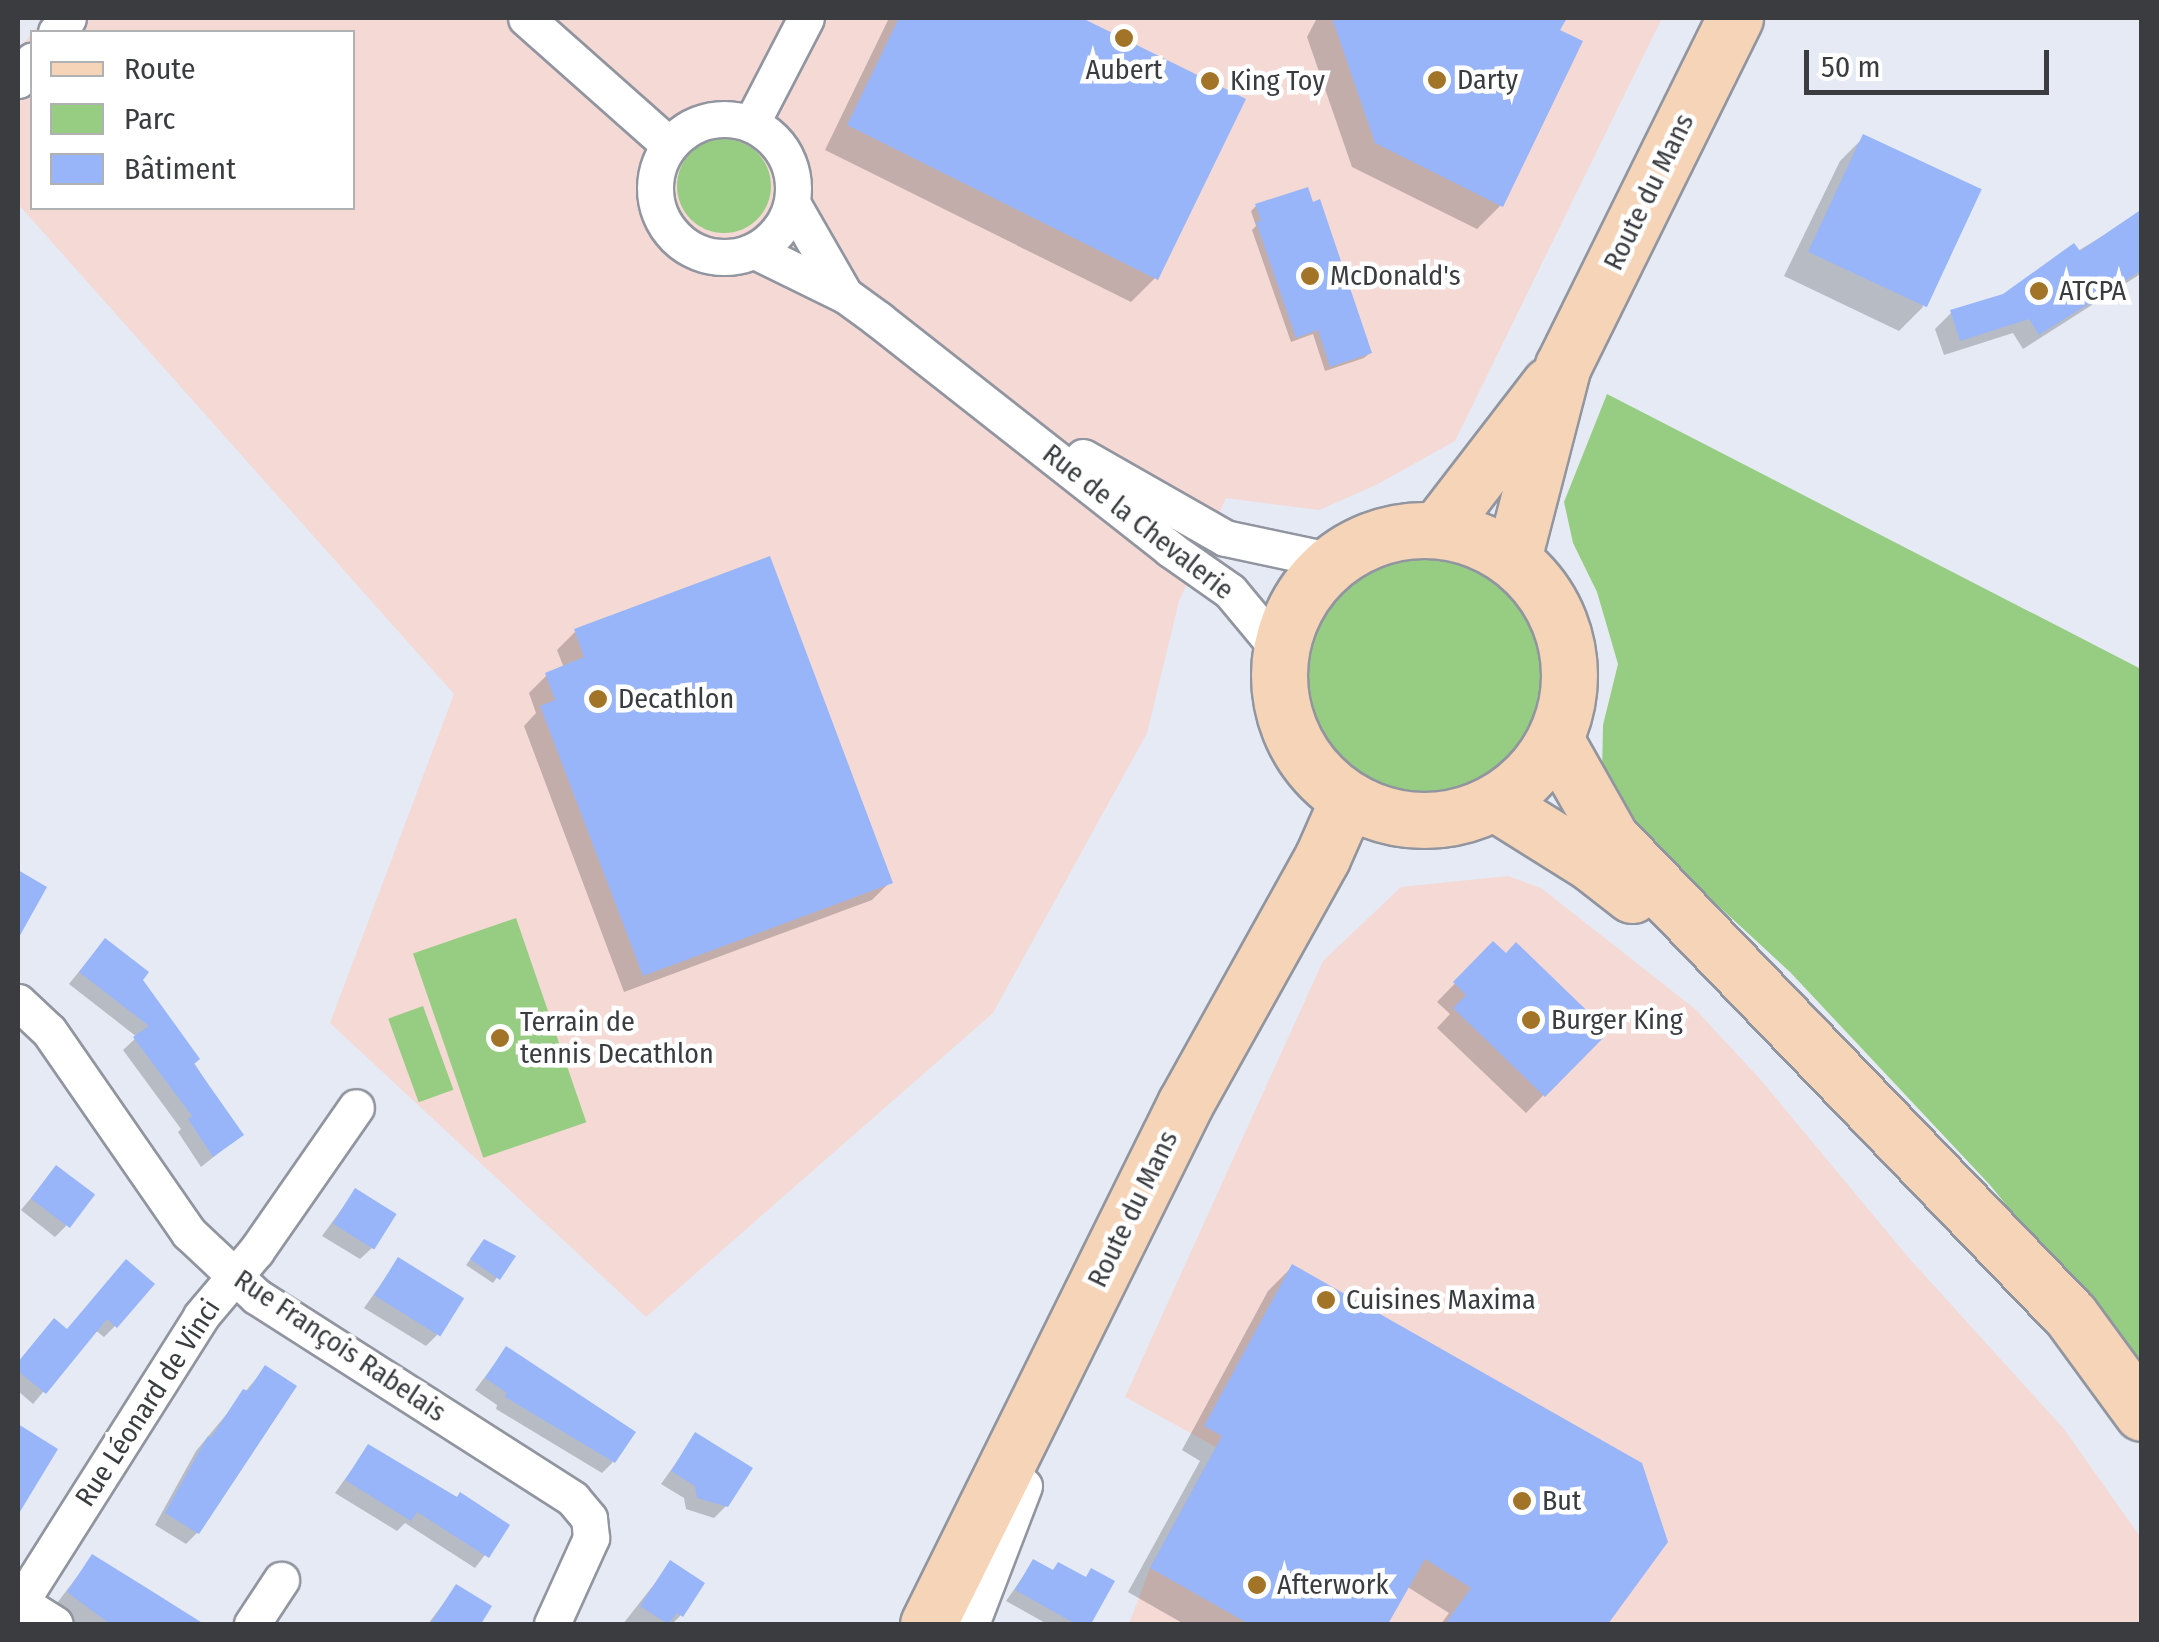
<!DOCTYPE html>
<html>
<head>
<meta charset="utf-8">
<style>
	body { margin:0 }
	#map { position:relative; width:2159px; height:1642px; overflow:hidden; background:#e5eaf5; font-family:"Fira Sans Condensed",sans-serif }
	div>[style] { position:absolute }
	.commercial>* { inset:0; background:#f4d9d5 }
	.green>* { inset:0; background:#97cd82; transform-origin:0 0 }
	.round { border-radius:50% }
	.shadow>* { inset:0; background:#0003 }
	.building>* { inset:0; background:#98b5f9; transform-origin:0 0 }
	.roads { filter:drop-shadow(2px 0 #91959f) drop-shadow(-2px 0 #91959f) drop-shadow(0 2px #91959f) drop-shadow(0 -2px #91959f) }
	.minor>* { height:35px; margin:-17.5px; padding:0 17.5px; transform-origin:17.5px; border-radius:17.5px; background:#fff }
	.minor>.ring { margin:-17.5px; padding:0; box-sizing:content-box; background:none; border:35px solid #fff; border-radius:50% }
	.primary>* { height:55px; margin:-27.5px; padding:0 27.5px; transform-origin:27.5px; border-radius:27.5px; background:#f6d4b8 }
	.primary>.ring { margin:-27.5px; padding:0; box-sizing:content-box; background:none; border:55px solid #f6d4b8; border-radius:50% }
	.dots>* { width:28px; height:28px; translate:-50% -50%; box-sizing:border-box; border:5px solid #fff; border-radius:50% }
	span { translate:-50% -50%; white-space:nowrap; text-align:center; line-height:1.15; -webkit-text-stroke:9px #fff; paint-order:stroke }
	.poi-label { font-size:28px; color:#3a3c40 }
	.left { translate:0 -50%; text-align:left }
	.street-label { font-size:28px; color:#3a3c40 }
	.frame { position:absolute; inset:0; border:20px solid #3a3c40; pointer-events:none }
	.legend { position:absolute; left:30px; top:30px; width:325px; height:180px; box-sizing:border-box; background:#fff; border:2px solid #b0b1b3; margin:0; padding:12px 18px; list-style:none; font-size:30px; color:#3a3c40 }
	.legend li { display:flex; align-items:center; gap:20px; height:50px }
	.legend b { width:50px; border:2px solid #b0b1b3 }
	.scale { position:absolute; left:1804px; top:50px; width:245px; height:45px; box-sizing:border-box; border:5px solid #3a3c40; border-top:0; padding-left:12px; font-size:30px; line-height:35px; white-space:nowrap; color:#3a3c40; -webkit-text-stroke:8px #fff; paint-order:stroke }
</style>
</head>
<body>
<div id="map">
	<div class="commercial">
		<i style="clip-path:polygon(evenodd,45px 18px,1662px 18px,1455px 441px,1376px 485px,1319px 510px,1226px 498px,1179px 601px,1147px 733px,993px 1013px,646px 1317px,330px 1023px,454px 694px,18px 204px,18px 49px,45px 18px,32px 32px,352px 32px,352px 208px,32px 208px,32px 32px)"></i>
		<i style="clip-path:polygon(1508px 876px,1541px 888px,1695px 1009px,1760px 1079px,1908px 1257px,2064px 1429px,2141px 1538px,2141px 1624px,1129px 1624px,1150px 1568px,1216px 1447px,1125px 1397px,1323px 961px,1401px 887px)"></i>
	</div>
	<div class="green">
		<i class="round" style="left:677px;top:139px;width:94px;height:94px"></i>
		<i style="clip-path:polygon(1607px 394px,2141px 669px,2141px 1371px,1990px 1185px,1790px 972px,1687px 877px,1643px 830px,1602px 774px,1603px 725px,1618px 664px,1597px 592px,1573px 543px,1564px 502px)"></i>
		<i class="round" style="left:1302px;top:557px;width:240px;height:240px"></i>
		<i style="left:516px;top:918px;width:216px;height:109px;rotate:71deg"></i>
		<i style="left:423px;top:1006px;width:89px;height:37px;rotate:70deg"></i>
	</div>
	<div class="shadow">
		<i style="clip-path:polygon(889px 18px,1077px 18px,1243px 100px,1155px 278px,1131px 302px,825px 150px)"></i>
		<i style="clip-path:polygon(1317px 18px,1564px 18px,1501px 205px,1477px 229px,1352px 167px,1307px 37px)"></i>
		<i style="clip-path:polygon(1864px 137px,1923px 307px,1899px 331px,1784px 276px,1840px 161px)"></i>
		<i style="clip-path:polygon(1256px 206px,1370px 353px,1364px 358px,1325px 371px,1313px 334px,1291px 342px,1252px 230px,1256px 226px,1251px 211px)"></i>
		<i style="clip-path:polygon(2142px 212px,2142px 273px,2023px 349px,2013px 333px,1944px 355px,1935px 329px,1951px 313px,2004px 296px)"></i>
		<i style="clip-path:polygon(575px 632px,890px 882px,872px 900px,624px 992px,524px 726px,536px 713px,529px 693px,547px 675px,564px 668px,557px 650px)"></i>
		<i style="clip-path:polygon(1493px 944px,1605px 1032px,1526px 1113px,1437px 1028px,1450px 1014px,1437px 1002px)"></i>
		<i style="clip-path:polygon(94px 953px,140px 980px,241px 1135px,201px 1167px,178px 1132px,181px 1129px,123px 1050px,137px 1037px,69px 984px)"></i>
		<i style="clip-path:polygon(56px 1168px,66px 1226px,55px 1237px,21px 1210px)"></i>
		<i style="clip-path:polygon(355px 1191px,372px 1248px,360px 1259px,322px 1236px)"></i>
		<i style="clip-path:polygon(479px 1247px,512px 1257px,493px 1283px,466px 1265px)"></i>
		<i style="clip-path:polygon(398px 1260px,437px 1335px,426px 1346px,364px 1308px)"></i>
		<i style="clip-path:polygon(1292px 1267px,1665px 1542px,1605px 1624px,1441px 1624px,1449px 1613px,1406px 1586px,1385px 1624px,1184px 1624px,1128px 1592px,1200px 1461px,1182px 1450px,1268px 1291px)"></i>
		<i style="clip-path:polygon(115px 1274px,115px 1326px,104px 1337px,95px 1330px,33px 1404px,18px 1391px,18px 1363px,38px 1338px,67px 1331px)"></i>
		<i style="clip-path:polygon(506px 1349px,613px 1462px,602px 1473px,496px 1409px,497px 1405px,475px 1390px)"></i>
		<i style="clip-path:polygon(265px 1368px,197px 1533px,186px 1544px,155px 1525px,196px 1451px)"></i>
		<i style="clip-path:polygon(696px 1435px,726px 1506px,714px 1518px,686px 1509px,684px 1498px,661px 1484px)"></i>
		<i style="clip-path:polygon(368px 1447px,507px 1526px,475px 1568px,405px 1523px,397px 1531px,335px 1493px)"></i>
		<i style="clip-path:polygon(92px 1557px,199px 1624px,70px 1624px,51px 1611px)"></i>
		<i style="clip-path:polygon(1033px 1562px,1051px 1572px,1058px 1565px,1084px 1579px,1091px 1571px,1111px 1582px,1088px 1624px,1047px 1624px,1006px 1601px)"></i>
		<i style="clip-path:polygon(670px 1564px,681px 1615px,672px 1624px,623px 1624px)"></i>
		<i style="clip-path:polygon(456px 1587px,489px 1607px,478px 1624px,428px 1624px)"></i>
	</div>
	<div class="building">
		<i style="clip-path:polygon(899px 18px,1082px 18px,1246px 99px,1158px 280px,847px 125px)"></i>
		<i style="clip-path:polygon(1332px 18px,1567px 18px,1560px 30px,1583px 41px,1503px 207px,1375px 143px)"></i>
		<i style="left:1863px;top:134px;width:131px;height:130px;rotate:25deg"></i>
		<i style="clip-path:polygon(1308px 187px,1313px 202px,1320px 199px,1372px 353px,1330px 367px,1318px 330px,1296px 338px,1256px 222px,1261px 221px,1255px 204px)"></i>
		<i style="clip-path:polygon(2142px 209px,2142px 270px,2039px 335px,2029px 319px,1960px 341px,1950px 310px,2003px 294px,2074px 243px,2080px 251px)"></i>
		<i style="clip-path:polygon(770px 556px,893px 883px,643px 976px,540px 706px,555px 700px,545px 673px,584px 657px,574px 629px)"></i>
		<i style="clip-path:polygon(18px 870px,47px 887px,18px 939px)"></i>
		<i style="clip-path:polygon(105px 938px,149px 972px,143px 980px,200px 1059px,194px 1064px,244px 1135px,213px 1157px,188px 1119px,192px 1116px,133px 1037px,149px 1026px,79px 972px)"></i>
		<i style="clip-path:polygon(1493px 941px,1506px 953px,1516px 942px,1609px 1032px,1545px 1097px,1453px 1008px,1466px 995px,1453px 982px)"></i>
		<i style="left:56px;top:1165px;width:49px;height:42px;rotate:37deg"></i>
		<i style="left:355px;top:1188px;width:49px;height:42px;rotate:32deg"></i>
		<i style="clip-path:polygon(484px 1239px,516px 1256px,500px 1280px,470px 1259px)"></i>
		<i style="left:398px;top:1257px;width:78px;height:45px;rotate:32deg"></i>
		<i style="clip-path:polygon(126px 1259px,155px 1284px,117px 1328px,107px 1319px,46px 1394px,18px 1371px,18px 1362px,54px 1318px,67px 1329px)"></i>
		<i style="clip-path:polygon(1292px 1264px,1642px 1463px,1668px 1542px,1608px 1624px,1445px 1624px,1471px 1588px,1425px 1559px,1388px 1624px,1249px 1624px,1150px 1568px,1222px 1436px,1204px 1426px)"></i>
		<i style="clip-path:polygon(506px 1346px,636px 1432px,615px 1463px,505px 1397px,507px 1393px,485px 1378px)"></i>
		<i style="clip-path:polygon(265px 1365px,297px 1386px,199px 1534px,165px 1513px,208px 1436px,211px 1438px,243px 1389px,248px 1391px)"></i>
		<i style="clip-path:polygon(18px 1424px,58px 1449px,18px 1515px)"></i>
		<i style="clip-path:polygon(695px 1432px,753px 1468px,728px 1507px,697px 1498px,695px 1486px,671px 1471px)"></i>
		<i style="clip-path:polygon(368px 1444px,457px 1497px,460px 1492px,510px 1525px,489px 1558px,417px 1512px,411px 1521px,345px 1480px)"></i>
		<i style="clip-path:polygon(92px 1554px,150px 1590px,204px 1624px,110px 1624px,67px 1592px)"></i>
		<i style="clip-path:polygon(1033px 1559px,1053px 1570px,1058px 1562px,1086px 1577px,1091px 1568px,1115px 1581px,1091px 1624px,1076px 1624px,1015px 1590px)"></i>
		<i style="clip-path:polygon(670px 1560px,705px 1583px,683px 1617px,677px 1613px,668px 1624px,640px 1606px)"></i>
		<i style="clip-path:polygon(456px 1584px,492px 1606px,481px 1624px,430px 1624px)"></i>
	</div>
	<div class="roads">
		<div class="minor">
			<i style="left:526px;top:18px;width:191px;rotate:41.6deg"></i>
			<i style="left:56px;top:32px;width:18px;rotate:-49deg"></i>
			<i style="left:18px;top:80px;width:24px;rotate:-54deg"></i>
			<i class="ring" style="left:655px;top:119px;width:103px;height:103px"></i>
			<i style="left:751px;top:124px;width:119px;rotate:-62.6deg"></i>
			<i style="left:792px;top:203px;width:106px;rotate:60.1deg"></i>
			<i style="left:755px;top:251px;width:100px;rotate:26.1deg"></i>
			<i style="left:845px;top:295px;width:41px;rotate:36deg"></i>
			<i style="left:878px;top:319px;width:372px;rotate:38.2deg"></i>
			<i style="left:1170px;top:549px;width:73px;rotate:35deg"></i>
			<i style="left:1230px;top:591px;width:78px;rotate:50.2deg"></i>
			<i style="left:1083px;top:457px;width:163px;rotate:29.7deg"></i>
			<i style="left:1225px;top:538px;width:110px;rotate:12deg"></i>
			<i style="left:18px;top:1002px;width:42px;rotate:43.1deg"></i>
			<i style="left:49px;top:1031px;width:246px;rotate:55.3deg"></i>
			<i style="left:189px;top:1233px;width:92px;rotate:43.2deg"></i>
			<i style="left:256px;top:1296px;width:376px;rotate:32.6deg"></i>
			<i style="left:573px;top:1499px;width:25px;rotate:50deg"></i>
			<i style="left:589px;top:1518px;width:20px;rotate:84deg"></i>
			<i style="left:591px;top:1538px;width:94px;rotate:114.4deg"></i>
			<i style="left:20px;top:1602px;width:41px;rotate:32.2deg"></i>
			<i style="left:18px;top:1606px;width:343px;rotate:-57.7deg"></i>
			<i style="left:201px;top:1316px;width:85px;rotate:-49.8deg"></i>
			<i style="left:256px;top:1251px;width:175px;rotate:-55.2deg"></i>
			<i style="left:252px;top:1624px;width:53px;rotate:-56.6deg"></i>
			<i style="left:971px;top:1624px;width:148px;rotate:-69deg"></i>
		</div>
		<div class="primary">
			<i style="left:1438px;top:529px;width:182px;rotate:-52.4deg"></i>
			<i class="ring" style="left:1279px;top:530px;width:235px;height:235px"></i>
			<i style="left:1513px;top:559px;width:199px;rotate:-75.5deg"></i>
			<i style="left:1563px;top:366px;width:388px;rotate:-63.7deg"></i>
			<i style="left:1555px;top:739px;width:114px;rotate:60.5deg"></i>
			<i style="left:1611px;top:838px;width:663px;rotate:46.1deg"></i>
			<i style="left:2071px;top:1316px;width:120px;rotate:53.8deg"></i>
			<i style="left:1495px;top:803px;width:113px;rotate:32deg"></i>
			<i style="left:1591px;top:863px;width:52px;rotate:38deg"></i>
			<i style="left:928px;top:1624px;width:580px;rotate:-63.7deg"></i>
			<i style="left:1185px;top:1104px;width:282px;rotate:-60.9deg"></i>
			<i style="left:1322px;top:858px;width:64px;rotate:-66.2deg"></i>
		</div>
	</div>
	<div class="dots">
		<i style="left:1124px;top:38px;background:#a27427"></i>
		<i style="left:1437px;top:80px;background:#a27427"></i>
		<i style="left:1210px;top:81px;background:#a27427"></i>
		<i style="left:1310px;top:276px;background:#a27427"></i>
		<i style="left:2039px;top:291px;background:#a27427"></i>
		<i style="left:598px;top:699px;background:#a27427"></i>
		<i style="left:1531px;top:1020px;background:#a27427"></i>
		<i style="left:500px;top:1038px;background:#a27427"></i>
		<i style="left:1326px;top:1300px;background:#a27427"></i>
		<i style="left:1522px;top:1501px;background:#a27427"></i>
		<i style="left:1257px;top:1585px;background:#a27427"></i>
	</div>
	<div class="poi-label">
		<span style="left:1124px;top:70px">Aubert</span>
		<span class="left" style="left:1457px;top:80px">Darty</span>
		<span class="left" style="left:1230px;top:81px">King Toy</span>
		<span class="left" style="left:1330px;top:276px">McDonald's</span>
		<span class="left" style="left:2059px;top:291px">ATCPA</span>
		<span class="left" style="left:618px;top:699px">Decathlon</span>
		<span class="left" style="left:1551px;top:1020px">Burger King</span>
		<span class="left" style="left:520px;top:1038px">Terrain de<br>tennis Decathlon</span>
		<span class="left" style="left:1346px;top:1300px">Cuisines Maxima</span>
		<span class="left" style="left:1542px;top:1501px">But</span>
		<span class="left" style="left:1277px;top:1585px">Afterwork</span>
	</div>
	<div class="street-label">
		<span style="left:1649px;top:192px;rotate:-64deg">Route du Mans</span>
		<span style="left:1138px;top:522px;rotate:38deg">Rue de la Chevalerie</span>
		<span style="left:1133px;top:1209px;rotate:-64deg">Route du Mans</span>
		<span style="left:340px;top:1346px;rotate:34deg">Rue François Rabelais</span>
		<span style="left:148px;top:1403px;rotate:-57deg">Rue Léonard de Vinci</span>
	</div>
	<div class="frame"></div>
	<ul class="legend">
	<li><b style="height:12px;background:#f6d4b8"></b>Route</li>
	<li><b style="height:28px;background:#97cd82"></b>Parc</li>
	<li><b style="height:28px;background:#98b5f9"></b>Bâtiment</li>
	</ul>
	<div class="scale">50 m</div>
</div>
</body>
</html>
